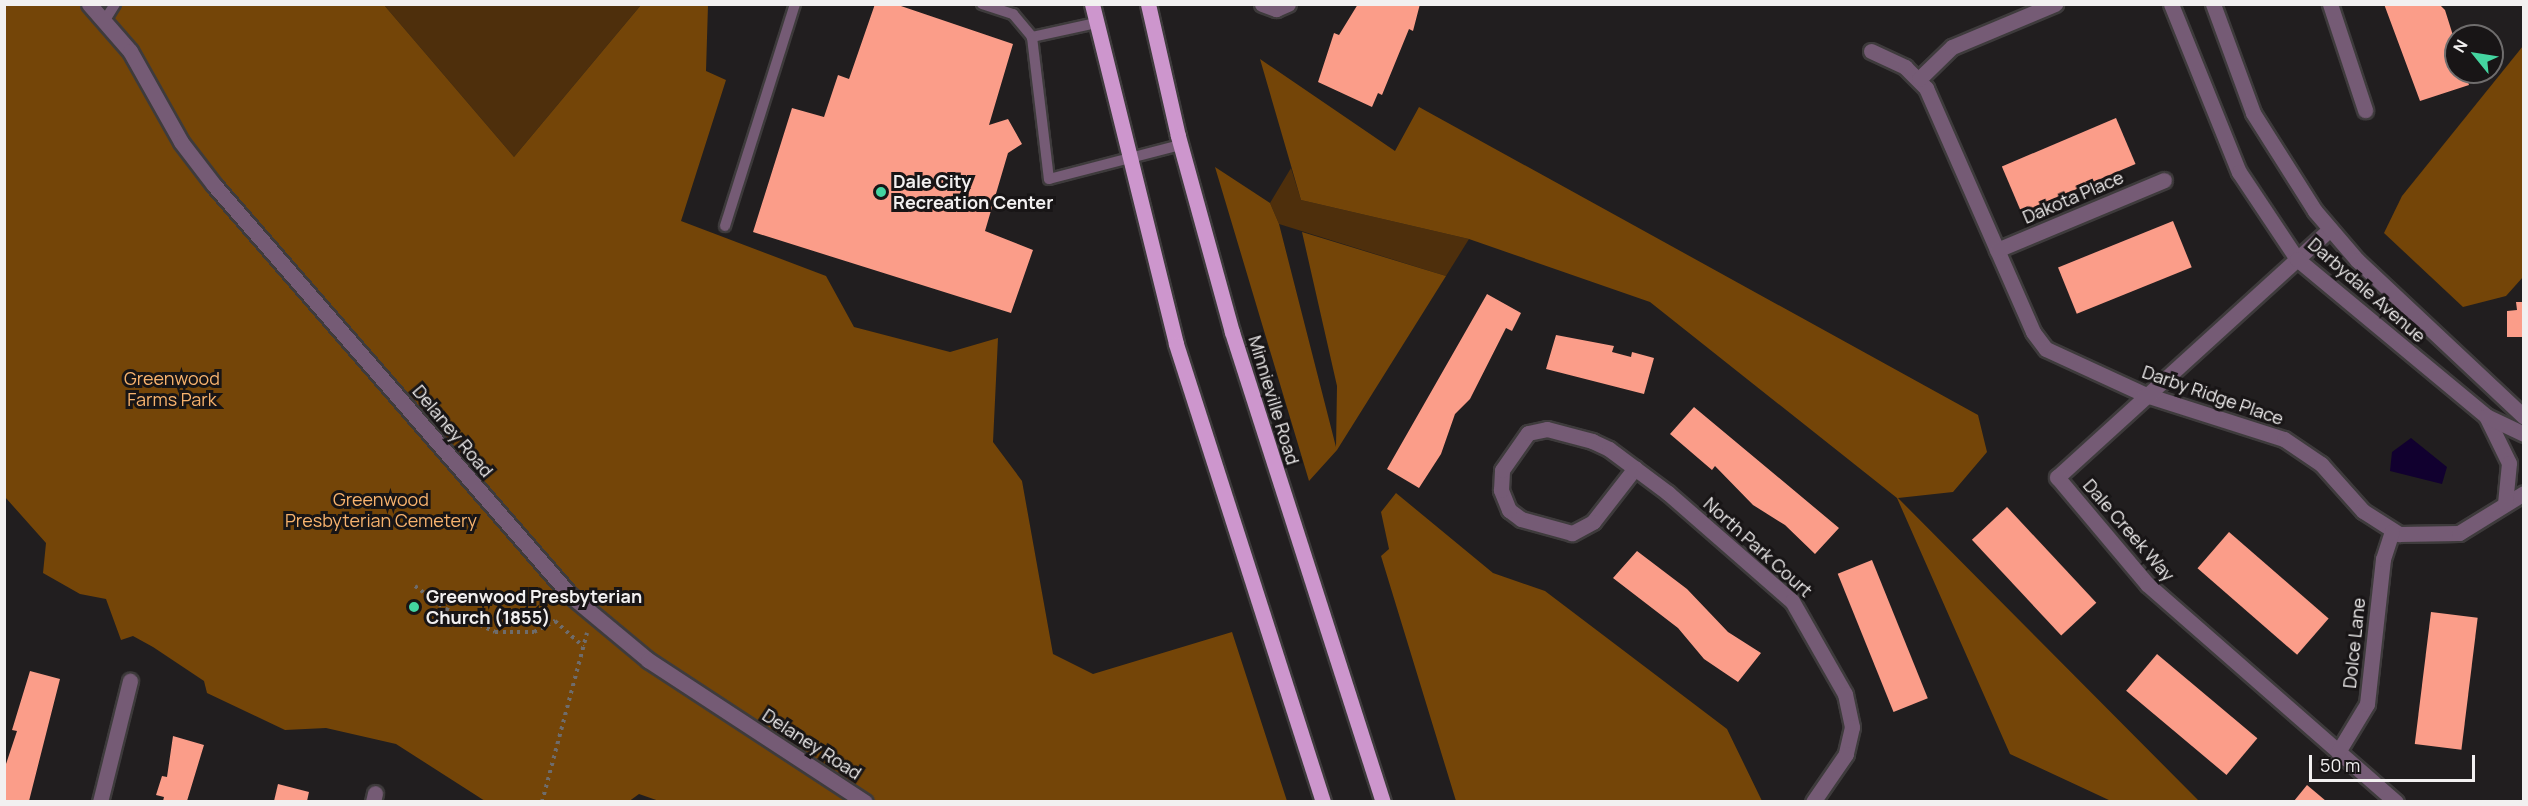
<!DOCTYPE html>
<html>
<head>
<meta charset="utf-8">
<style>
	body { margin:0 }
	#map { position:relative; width:2528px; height:806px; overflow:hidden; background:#211e1f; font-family:Manrope,sans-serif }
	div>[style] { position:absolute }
	.green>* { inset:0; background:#4e2f0c }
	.forest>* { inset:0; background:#744508 }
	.water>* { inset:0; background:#11002f }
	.building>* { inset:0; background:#fb9d89; transform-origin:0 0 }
	.path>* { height:4px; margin-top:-2px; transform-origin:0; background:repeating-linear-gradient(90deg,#6e6c6c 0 3px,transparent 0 7.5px) }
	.roads { filter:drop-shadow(2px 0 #3e3b3c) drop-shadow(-2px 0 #3e3b3c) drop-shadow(0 2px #3e3b3c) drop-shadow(0 -2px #3e3b3c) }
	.service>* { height:10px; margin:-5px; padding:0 5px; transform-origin:5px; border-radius:5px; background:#755b75 }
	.minor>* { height:15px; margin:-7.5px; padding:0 7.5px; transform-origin:7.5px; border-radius:7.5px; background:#755b75 }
	.tertiary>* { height:15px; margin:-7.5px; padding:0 7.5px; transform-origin:7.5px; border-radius:7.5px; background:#755b75 }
	.primary>* { height:15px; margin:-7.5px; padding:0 7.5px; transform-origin:7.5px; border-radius:7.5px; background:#cd96cd }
	.dots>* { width:16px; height:16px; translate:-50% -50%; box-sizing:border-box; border:3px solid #181516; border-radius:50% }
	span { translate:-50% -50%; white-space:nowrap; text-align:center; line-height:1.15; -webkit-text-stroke:6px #181516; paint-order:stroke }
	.poi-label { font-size:18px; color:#f2f0f0; font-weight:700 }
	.left { translate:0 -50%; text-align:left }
	.street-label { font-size:18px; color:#f2f0f0 }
	.park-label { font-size:18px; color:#f8b36e }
	.frame { position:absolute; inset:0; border:6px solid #f2f0f0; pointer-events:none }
	.north { position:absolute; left:2444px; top:24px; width:60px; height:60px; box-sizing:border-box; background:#181516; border:2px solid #6f6d6d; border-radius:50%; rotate:300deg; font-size:16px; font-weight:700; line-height:24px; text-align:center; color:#f2f0f0 }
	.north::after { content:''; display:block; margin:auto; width:21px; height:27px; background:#44d4a0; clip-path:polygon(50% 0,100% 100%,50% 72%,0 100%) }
	.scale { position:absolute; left:2309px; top:755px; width:166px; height:27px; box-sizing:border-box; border:3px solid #f2f0f0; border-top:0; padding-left:8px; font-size:18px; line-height:21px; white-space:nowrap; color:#f2f0f0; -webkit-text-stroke:4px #181516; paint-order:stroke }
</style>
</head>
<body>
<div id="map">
	<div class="green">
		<i style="clip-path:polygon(384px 5px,641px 5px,514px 157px)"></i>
		<i style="clip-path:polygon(1291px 168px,1301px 200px,1469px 239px,1446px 276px,1279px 224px,1270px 203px)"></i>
	</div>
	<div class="forest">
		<i style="clip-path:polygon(5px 5px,384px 5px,514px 157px,641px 5px,708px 5px,706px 71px,726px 80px,681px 221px,826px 276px,854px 327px,950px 352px,998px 338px,993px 442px,1022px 481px,1053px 654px,1093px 674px,1232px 632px,1287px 801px,662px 802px,639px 794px,628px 802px,485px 801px,396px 744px,326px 728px,285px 730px,207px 693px,204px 681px,153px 647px,133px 636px,121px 640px,106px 599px,80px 594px,43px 573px,46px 543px,5px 497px)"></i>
		<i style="clip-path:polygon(2523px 46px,2523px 277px,2506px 296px,2463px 307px,2384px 233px,2402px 196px)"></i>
		<i style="clip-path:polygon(1260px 59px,1395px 151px,1419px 107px,1978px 415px,1987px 452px,1953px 492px,1898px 498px,2199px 801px,2111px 801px,2010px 754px,1897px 498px,1650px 302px,1469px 239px,1301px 200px)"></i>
		<i style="clip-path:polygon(1215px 167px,1270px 203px,1279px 224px,1336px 447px,1337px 386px,1302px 232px,1446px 276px,1337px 450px,1309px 481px)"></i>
		<i style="clip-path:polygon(1396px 493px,1493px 573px,1545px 591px,1727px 729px,1762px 801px,1456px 801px,1381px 556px,1389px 549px,1381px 512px)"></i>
	</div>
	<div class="water">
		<i style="clip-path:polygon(2411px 438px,2447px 467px,2442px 484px,2390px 471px,2392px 452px)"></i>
	</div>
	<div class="building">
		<i style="clip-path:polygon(875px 4px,895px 4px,1013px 44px,989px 125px,1008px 119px,1022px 144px,1008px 153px,985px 231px,1033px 250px,1011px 313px,753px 232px,792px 108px,824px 117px,838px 75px,849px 79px)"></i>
		<i style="clip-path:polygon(1358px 4px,1420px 4px,1413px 31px,1409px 29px,1382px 95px,1378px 93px,1372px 107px,1318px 82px,1334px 33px,1339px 35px)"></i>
		<i style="clip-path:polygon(2384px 4px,2439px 4px,2445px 10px,2456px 45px,2456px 72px,2465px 72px,2469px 85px,2420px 101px)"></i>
		<i style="left:2116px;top:118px;width:50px;height:124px;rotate:67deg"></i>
		<i style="left:2173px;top:221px;width:50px;height:124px;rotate:68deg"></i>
		<i style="clip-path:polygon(1487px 294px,1521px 313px,1512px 331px,1506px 328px,1470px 399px,1455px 414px,1441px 454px,1419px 488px,1387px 469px)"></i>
		<i style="clip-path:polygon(2516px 302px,2523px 302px,2523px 337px,2507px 337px,2507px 311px,2517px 310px)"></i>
		<i style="clip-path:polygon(1556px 335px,1614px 346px,1612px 352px,1631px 357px,1632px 352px,1654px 358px,1644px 394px,1546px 369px)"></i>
		<i style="clip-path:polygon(1694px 407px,1839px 528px,1815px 554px,1785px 525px,1753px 505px,1715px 466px,1712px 470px,1670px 434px)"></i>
		<i style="left:2007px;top:507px;width:131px;height:48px;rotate:47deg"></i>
		<i style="left:2229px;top:532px;width:132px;height:48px;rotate:41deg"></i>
		<i style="clip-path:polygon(1637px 551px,1687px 589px,1728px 632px,1761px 653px,1738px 682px,1704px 659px,1678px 628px,1613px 578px)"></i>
		<i style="left:1872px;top:560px;width:149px;height:37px;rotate:68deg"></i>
		<i style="left:2431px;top:612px;width:47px;height:133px;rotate:7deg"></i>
		<i style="left:2157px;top:654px;width:131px;height:48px;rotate:40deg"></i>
		<i style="clip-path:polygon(30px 671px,60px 679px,29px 801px,4px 801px,4px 770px,17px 731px,12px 730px)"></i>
		<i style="clip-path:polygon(173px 736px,204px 745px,187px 801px,163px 801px,164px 797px,156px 795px,162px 776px,167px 777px)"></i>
		<i style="clip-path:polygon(278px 784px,309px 792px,307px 801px,274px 801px)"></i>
		<i style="clip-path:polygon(2307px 785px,2326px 801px,2294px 801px)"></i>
	</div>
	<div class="path">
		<i style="left:415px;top:586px;width:39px;rotate:37deg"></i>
		<i style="left:446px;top:609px;width:54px;rotate:25.1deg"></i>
		<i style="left:495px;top:632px;width:39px"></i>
		<i style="left:534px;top:632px;width:24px;rotate:-28deg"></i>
		<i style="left:555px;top:621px;width:38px;rotate:42deg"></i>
		<i style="left:542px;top:802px;width:175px;rotate:-75.1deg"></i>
	</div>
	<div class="roads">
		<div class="service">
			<i style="left:982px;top:4px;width:33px;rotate:18deg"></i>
			<i style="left:1013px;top:14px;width:30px;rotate:50deg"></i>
			<i style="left:105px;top:20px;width:19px;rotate:-58deg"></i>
			<i style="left:1096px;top:23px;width:66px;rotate:167.7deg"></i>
			<i style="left:1032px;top:37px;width:143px;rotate:83.2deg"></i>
			<i style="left:1049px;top:179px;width:135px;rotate:-14.5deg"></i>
			<i style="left:725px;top:226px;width:233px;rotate:-72.5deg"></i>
		</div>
		<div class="minor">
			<i style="left:1262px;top:4px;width:15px;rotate:20deg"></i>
			<i style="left:1276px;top:9px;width:13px;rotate:-23deg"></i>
			<i style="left:2330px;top:4px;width:112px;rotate:71.7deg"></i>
			<i style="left:1871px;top:51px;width:38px;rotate:25deg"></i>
			<i style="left:1905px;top:67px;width:30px;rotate:45deg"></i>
			<i style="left:1926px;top:88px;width:266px;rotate:66.3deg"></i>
			<i style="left:2033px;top:332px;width:21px;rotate:53deg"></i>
			<i style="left:2046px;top:349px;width:110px;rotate:24.7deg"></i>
			<i style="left:2146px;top:395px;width:145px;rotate:17.7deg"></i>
			<i style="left:2284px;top:439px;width:45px;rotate:34deg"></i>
			<i style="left:2321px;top:464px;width:63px;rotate:48.2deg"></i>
			<i style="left:2363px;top:511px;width:43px;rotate:32.6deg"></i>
			<i style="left:2399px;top:534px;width:60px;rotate:-1deg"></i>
			<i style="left:2459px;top:533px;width:76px;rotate:-31.6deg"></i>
			<i style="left:1919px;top:79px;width:46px;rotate:-44.1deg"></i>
			<i style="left:1952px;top:47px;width:112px;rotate:-22.7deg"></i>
			<i style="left:2330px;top:229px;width:369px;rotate:137.7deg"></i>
			<i style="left:2057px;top:477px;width:140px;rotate:49.9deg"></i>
			<i style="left:2147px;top:584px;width:331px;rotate:41.2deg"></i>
			<i style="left:1997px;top:250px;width:181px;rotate:-22.7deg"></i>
			<i style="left:2486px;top:416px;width:52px;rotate:63.9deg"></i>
			<i style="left:2509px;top:463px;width:41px;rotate:95.6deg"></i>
			<i style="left:1635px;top:468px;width:68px;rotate:127.9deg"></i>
			<i style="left:1593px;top:522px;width:24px;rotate:152deg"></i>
			<i style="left:1572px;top:533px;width:53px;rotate:-164.6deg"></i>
			<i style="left:1521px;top:519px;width:15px;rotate:-143deg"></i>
			<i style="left:1509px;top:510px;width:22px;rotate:-112deg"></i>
			<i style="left:1501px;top:490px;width:20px;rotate:-87deg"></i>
			<i style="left:1502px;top:470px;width:45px;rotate:-54.9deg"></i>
			<i style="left:1528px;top:433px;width:19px;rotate:-12deg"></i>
			<i style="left:1547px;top:429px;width:47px;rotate:14.9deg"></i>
			<i style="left:1592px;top:441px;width:19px;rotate:25deg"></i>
			<i style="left:1609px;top:449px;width:74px;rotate:36.7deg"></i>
			<i style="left:1668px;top:493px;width:164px;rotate:41.1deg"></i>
			<i style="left:1792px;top:601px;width:107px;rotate:60.3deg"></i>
			<i style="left:1845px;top:694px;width:34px;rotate:78deg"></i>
			<i style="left:1852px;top:727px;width:28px;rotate:103deg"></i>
			<i style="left:1846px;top:754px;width:58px;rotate:124.5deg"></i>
			<i style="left:2338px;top:752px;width:56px;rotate:-58.9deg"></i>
			<i style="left:2367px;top:704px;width:146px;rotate:-83.7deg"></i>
			<i style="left:2383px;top:559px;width:29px;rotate:-72deg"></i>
			<i style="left:100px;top:802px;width:125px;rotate:-76.1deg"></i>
			<i style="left:373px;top:802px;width:9px;rotate:-77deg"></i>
		</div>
		<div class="tertiary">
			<i style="left:89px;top:4px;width:62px;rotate:48.9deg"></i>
			<i style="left:130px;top:51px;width:104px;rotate:60.7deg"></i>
			<i style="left:181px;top:142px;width:54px;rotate:52.5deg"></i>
			<i style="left:214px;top:185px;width:543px;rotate:49.03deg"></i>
			<i style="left:570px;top:595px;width:102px;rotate:39.8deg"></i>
			<i style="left:648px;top:660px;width:259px;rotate:33.2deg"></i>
			<i style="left:2171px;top:4px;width:181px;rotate:68deg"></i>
			<i style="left:2239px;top:172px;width:105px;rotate:56.3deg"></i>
			<i style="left:2297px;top:259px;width:246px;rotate:39.7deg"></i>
			<i style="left:2486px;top:416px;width:42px;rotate:25.3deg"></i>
			<i style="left:2213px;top:4px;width:116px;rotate:69.8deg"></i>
			<i style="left:2253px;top:113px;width:116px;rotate:57.7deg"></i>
			<i style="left:2315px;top:211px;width:65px;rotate:49.4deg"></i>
			<i style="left:2357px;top:260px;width:229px;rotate:43.2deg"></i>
		</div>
		<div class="primary">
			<i style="left:1092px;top:4px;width:350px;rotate:76.1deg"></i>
			<i style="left:1176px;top:344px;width:481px;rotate:72.2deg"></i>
			<i style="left:1148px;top:4px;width:135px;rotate:77.2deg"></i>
			<i style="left:1178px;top:136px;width:203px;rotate:74.6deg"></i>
			<i style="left:1232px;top:332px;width:494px;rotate:72.2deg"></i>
		</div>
	</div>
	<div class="dots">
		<i style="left:881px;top:192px;background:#44d4a0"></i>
		<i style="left:414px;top:607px;background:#44d4a0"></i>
	</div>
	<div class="poi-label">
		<span class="left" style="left:893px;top:192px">Dale City<br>Recreation Center</span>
		<span class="left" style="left:426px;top:607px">Greenwood Presbyterian<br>Church (1855)</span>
	</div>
	<div class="street-label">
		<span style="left:2073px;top:197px;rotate:-23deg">Dakota Place</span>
		<span style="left:2367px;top:290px;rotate:41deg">Darbydale Avenue</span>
		<span style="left:2213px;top:395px;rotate:19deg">Darby Ridge Place</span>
		<span style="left:1274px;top:400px;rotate:73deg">Minnieville Road</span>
		<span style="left:453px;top:431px;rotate:50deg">Delaney Road</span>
		<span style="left:2129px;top:530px;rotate:49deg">Dale Creek Way</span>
		<span style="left:1758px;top:547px;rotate:42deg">North Park Court</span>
		<span style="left:2354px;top:643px;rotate:-84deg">Dolce Lane</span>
		<span style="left:812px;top:744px;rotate:33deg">Delaney Road</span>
	</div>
	<div class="park-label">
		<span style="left:172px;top:389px">Greenwood<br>Farms Park</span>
		<span style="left:381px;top:510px">Greenwood<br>Presbyterian Cemetery</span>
	</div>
	<div class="frame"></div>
	<div class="north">N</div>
	<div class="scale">50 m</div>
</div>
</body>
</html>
